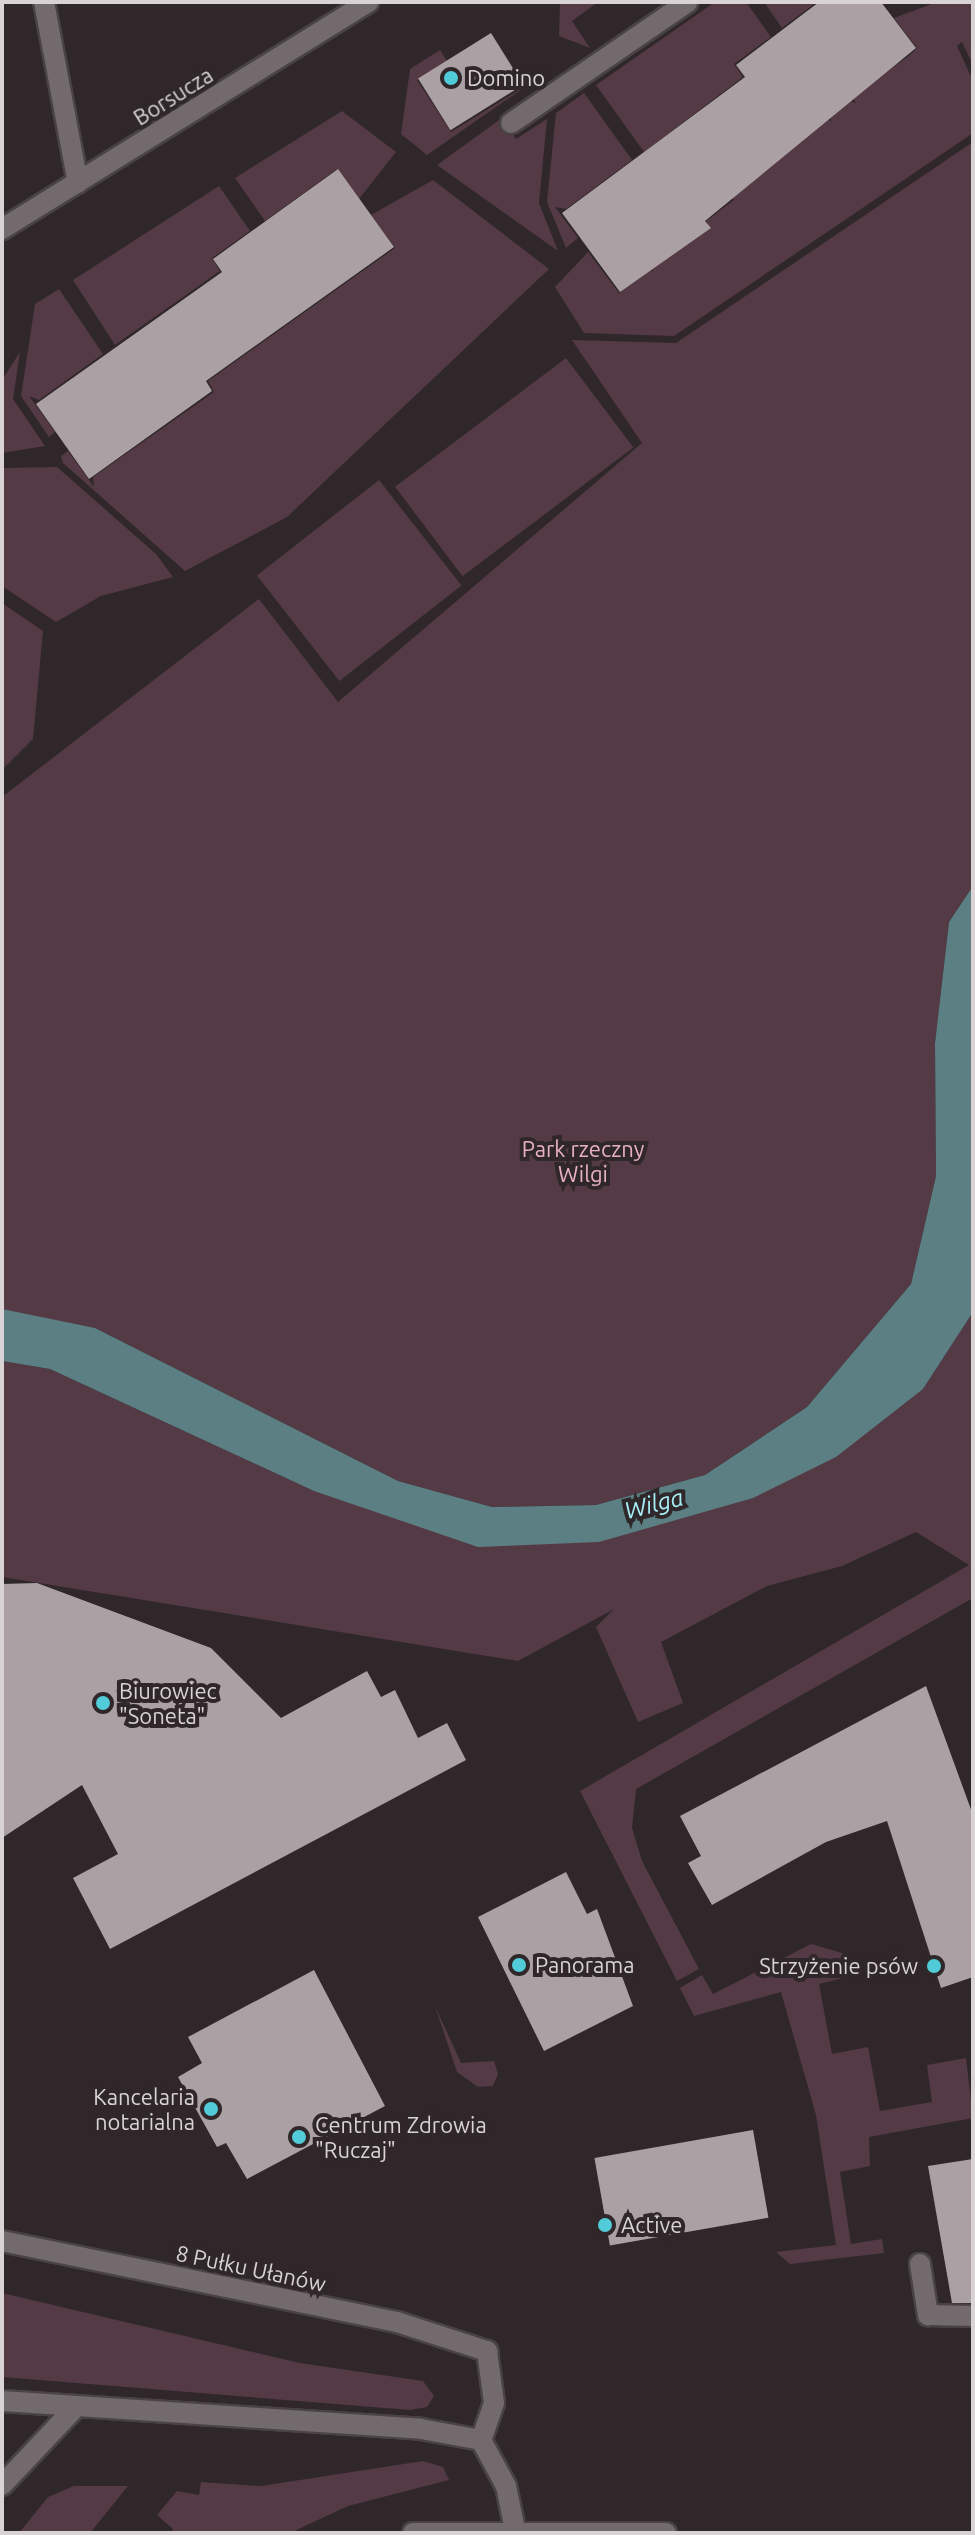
<!DOCTYPE html>
<html>
<head>
<meta charset="utf-8">
<style>
	body { margin:0 }
	#map { position:relative; width:975px; height:2535px; overflow:hidden; background:#2f272a; font-family:Ubuntu,sans-serif }
	div>[style] { position:absolute }
	.green>* { inset:0; background:#543a44; transform-origin:0 0 }
	.water>* { inset:0; background:#5b7f83 }
	.building>* { inset:0; background:#aba1a4; transform-origin:0 0 }
	.roads { filter:drop-shadow(2px 0 #494345) drop-shadow(-2px 0 #494345) drop-shadow(0 2px #494345) drop-shadow(0 -2px #494345) }
	.service>* { height:20px; margin:-10px; padding:0 10px; transform-origin:10px; border-radius:10px; background:#736a6d }
	.minor>* { height:20px; margin:-10px; padding:0 10px; transform-origin:10px; border-radius:10px; background:#736a6d }
	.dots>* { width:22px; height:22px; translate:-50% -50%; box-sizing:border-box; border:4px solid #2f272a; border-radius:50% }
	span { translate:-50% -50%; white-space:nowrap; text-align:center; line-height:1.15; -webkit-text-stroke:8px #2f272a; paint-order:stroke }
	.poi-label { font-size:22px; color:#d9d3d5 }
	.left { translate:0 -50%; text-align:left }
	.right { translate:-100% -50%; text-align:right }
	.street-label { font-size:22px; color:#d9d3d5 }
	.park-label { font-size:22px; color:#e8b0c5 }
	.water-label { font-size:24px; color:#a8eef6; font-style:italic }
	.frame { position:absolute; inset:0; border:4px solid #d9d3d5; pointer-events:none }
</style>
</head>
<body>
<div id="map">
	<div class="green">
		<i style="clip-path:polygon(560px 2px,598px 2px,572px 21px,590px 48px,559px 36px)"></i>
		<i style="clip-path:polygon(715px 2px,746px 2px,771px 37px,734px 64px,743px 77px,644px 152px,596px 85px)"></i>
		<i style="clip-path:polygon(764px 2px,817px 2px,782px 28px)"></i>
		<i style="clip-path:polygon(937px 2px,973px 2px,973px 65px,962px 42px,957px 46px,973px 81px,973px 133px,674px 336px,584px 333px,555px 287px,588px 252px,620px 294px,620px 285px,647px 265px,653px 272px,652px 262px,678px 241px,688px 244px,683px 238px,701px 224px,710px 229px,706px 221px,734px 200px,727px 189px,795px 139px,803px 143px,799px 135px,826px 116px,831px 122px,830px 113px,848px 100px,856px 103px,852px 97px,910px 55px,917px 48px,894px 18px)"></i>
		<i style="clip-path:polygon(440px 50px,447px 61px,417px 80px,451px 132px,532px 82px,427px 155px,401px 134px,410px 69px)"></i>
		<i style="clip-path:polygon(584px 93px,632px 160px,566px 209px,555px 207px,578px 238px,566px 248px,547px 202px,556px 113px)"></i>
		<i style="clip-path:polygon(342px 111px,396px 152px,359px 199px,337px 169px,265px 221px,235px 178px)"></i>
		<i style="clip-path:polygon(502px 118px,516px 139px,547px 119px,539px 203px,558px 251px,437px 165px)"></i>
		<i style="clip-path:polygon(973px 142px,973px 886px,949px 922px,935px 1043px,936px 1176px,911px 1284px,807px 1407px,705px 1475px,596px 1505px,492px 1507px,398px 1481px,95px 1328px,2px 1311px,2px 797px,259px 599px,338px 702px,642px 443px,572px 340px,676px 343px)"></i>
		<i style="clip-path:polygon(433px 180px,549px 269px,287px 517px,185px 571px,63px 463px,61px 456px,68px 451px,94px 487px,93px 477px,214px 392px,208px 381px,395px 248px,371px 215px)"></i>
		<i style="clip-path:polygon(219px 186px,250px 231px,212px 258px,220px 271px,115px 345px,73px 280px)"></i>
		<i style="clip-path:polygon(59px 289px,103px 354px,39px 400px,29px 396px,55px 432px,49px 437px,21px 396px,35px 304px)"></i>
		<i style="clip-path:polygon(20px 352px,13px 399px,45px 446px,2px 453px,2px 380px)"></i>
		<i style="left:566px;top:358px;width:112px;height:214px;rotate:53deg"></i>
		<i style="clip-path:polygon(57px 467px,156px 554px,173px 577px,101px 596px,56px 622px,2px 586px,2px 468px)"></i>
		<i style="left:379px;top:480px;width:134px;height:155px;rotate:52deg"></i>
		<i style="clip-path:polygon(2px 603px,43px 631px,33px 739px,2px 770px)"></i>
		<i style="clip-path:polygon(973px 1312px,973px 1598px,636px 1789px,632px 1828px,642px 1861px,699px 1969px,677px 1981px,580px 1791px,969px 1565px,916px 1532px,842px 1566px,767px 1586px,661px 1642px,683px 1703px,638px 1722px,596px 1627px,614px 1609px,518px 1661px,2px 1577px,2px 1361px,50px 1369px,314px 1491px,599px 1542px,923px 1389px)"></i>
		<i style="clip-path:polygon(811px 1944px,842px 1953px,855px 1975px,819px 1984px,832px 2054px,868px 2047px,880px 2111px,932px 2102px,927px 2065px,966px 2058px,973px 2118px,869px 2137px,870px 2166px,840px 2172px,851px 2244px,882px 2239px,884px 2253px,790px 2264px,776px 2252px,836px 2245px,816px 2115px,781px 1992px,694px 2016px,680px 1988px,702px 1975px,713px 1994px)"></i>
		<i style="clip-path:polygon(435px 2006px,461px 2063px,494px 2061px,498px 2074px,493px 2086px,478px 2087px,457px 2072px)"></i>
		<i style="clip-path:polygon(2px 2293px,300px 2363px,423px 2381px,434px 2396px,427px 2407px,410px 2410px,2px 2377px)"></i>
		<i style="clip-path:polygon(423px 2461px,443px 2467px,449px 2480px,348px 2506px,290px 2533px,170px 2533px,173px 2529px,157px 2515px,177px 2491px,199px 2495px,201px 2482px,261px 2486px)"></i>
		<i style="clip-path:polygon(74px 2486px,128px 2486px,90px 2533px,19px 2533px,48px 2497px)"></i>
	</div>
	<div class="water">
		<i style="clip-path:polygon(973px 886px,973px 1312px,923px 1389px,836px 1457px,753px 1498px,599px 1542px,478px 1547px,314px 1491px,50px 1369px,2px 1361px,2px 1309px,95px 1328px,398px 1481px,492px 1507px,596px 1505px,705px 1475px,807px 1407px,911px 1284px,936px 1176px,935px 1043px,949px 922px)"></i>
	</div>
	<div class="building">
		<i style="clip-path:polygon(819px 2px,881px 2px,916px 48px,705px 221px,711px 228px,620px 292px,562px 213px,745px 77px,736px 65px)"></i>
		<i style="left:491px;top:33px;width:61px;height:86px;rotate:58deg"></i>
		<i style="clip-path:polygon(338px 169px,394px 247px,206px 381px,212px 391px,89px 479px,36px 404px,222px 272px,213px 259px)"></i>
		<i style="clip-path:polygon(37px 1583px,211px 1648px,281px 1718px,367px 1671px,381px 1697px,395px 1690px,418px 1738px,447px 1723px,466px 1760px,110px 1949px,73px 1878px,118px 1854px,82px 1785px,2px 1838px,2px 1584px)"></i>
		<i style="clip-path:polygon(926px 1686px,973px 1815px,973px 1977px,941px 1988px,887px 1821px,826px 1842px,712px 1905px,688px 1863px,701px 1856px,680px 1816px)"></i>
		<i style="clip-path:polygon(566px 1872px,587px 1914px,597px 1909px,633px 2006px,544px 2051px,478px 1917px)"></i>
		<i style="clip-path:polygon(314px 1970px,385px 2106px,247px 2179px,226px 2143px,217px 2147px,178px 2077px,202px 2063px,188px 2037px)"></i>
		<i style="left:753px;top:2130px;width:89px;height:161px;rotate:80deg"></i>
		<i style="clip-path:polygon(973px 2159px,973px 2303px,952px 2303px,928px 2166px)"></i>
	</div>
	<div class="roads">
		<div class="service">
			<i style="left:920px;top:2264px;width:52px;rotate:81.1deg"></i>
			<i style="left:928px;top:2315px;width:45px;rotate:1.3deg"></i>
		</div>
		<div class="minor">
			<i style="left:44px;top:2px;width:184px;rotate:79.4deg"></i>
			<i style="left:511px;top:123px;width:214px;rotate:-34.4deg"></i>
			<i style="left:2px;top:229px;width:431px;rotate:-31.8deg"></i>
			<i style="left:2px;top:2241px;width:403px;rotate:11.6deg"></i>
			<i style="left:397px;top:2322px;width:95px;rotate:17.9deg"></i>
			<i style="left:487px;top:2351px;width:52px;rotate:82.3deg"></i>
			<i style="left:494px;top:2403px;width:39px;rotate:109deg"></i>
			<i style="left:481px;top:2440px;width:52px;rotate:61.5deg"></i>
			<i style="left:506px;top:2486px;width:45px;rotate:78.4deg"></i>
			<i style="left:2px;top:2401px;width:420px;rotate:3.8deg"></i>
			<i style="left:421px;top:2429px;width:61px;rotate:10.4deg"></i>
			<i style="left:2px;top:2485px;width:103px;rotate:-46.6deg"></i>
			<i style="left:413px;top:2533px;width:253px"></i>
		</div>
	</div>
	<div class="dots">
		<i style="left:451px;top:78px;background:#52cbd8"></i>
		<i style="left:103px;top:1703px;background:#52cbd8"></i>
		<i style="left:519px;top:1965px;background:#52cbd8"></i>
		<i style="left:934px;top:1966px;background:#52cbd8"></i>
		<i style="left:211px;top:2109px;background:#52cbd8"></i>
		<i style="left:299px;top:2137px;background:#52cbd8"></i>
		<i style="left:605px;top:2225px;background:#52cbd8"></i>
	</div>
	<div class="poi-label">
		<span class="left" style="left:467px;top:78px">Domino</span>
		<span class="left" style="left:119px;top:1703px">Biurowiec<br>"Soneta"</span>
		<span class="left" style="left:535px;top:1965px">Panorama</span>
		<span class="right" style="left:918px;top:1966px">Strzyżenie psów</span>
		<span class="right" style="left:195px;top:2109px">Kancelaria<br>notarialna</span>
		<span class="left" style="left:315px;top:2137px">Centrum Zdrowia<br>"Ruczaj"</span>
		<span class="left" style="left:621px;top:2225px">Active</span>
	</div>
	<div class="street-label">
		<span style="left:173px;top:96px;rotate:-32deg">Borsucza</span>
		<span style="left:251px;top:2268px;rotate:12deg">8 Pułku Ułanów</span>
	</div>
	<div class="park-label">
		<span style="left:583px;top:1161px">Park rzeczny<br>Wilgi</span>
	</div>
	<div class="water-label">
		<span style="left:654px;top:1504px;rotate:-14deg">Wilga</span>
	</div>
	<div class="frame"></div>
</div>
</body>
</html>
